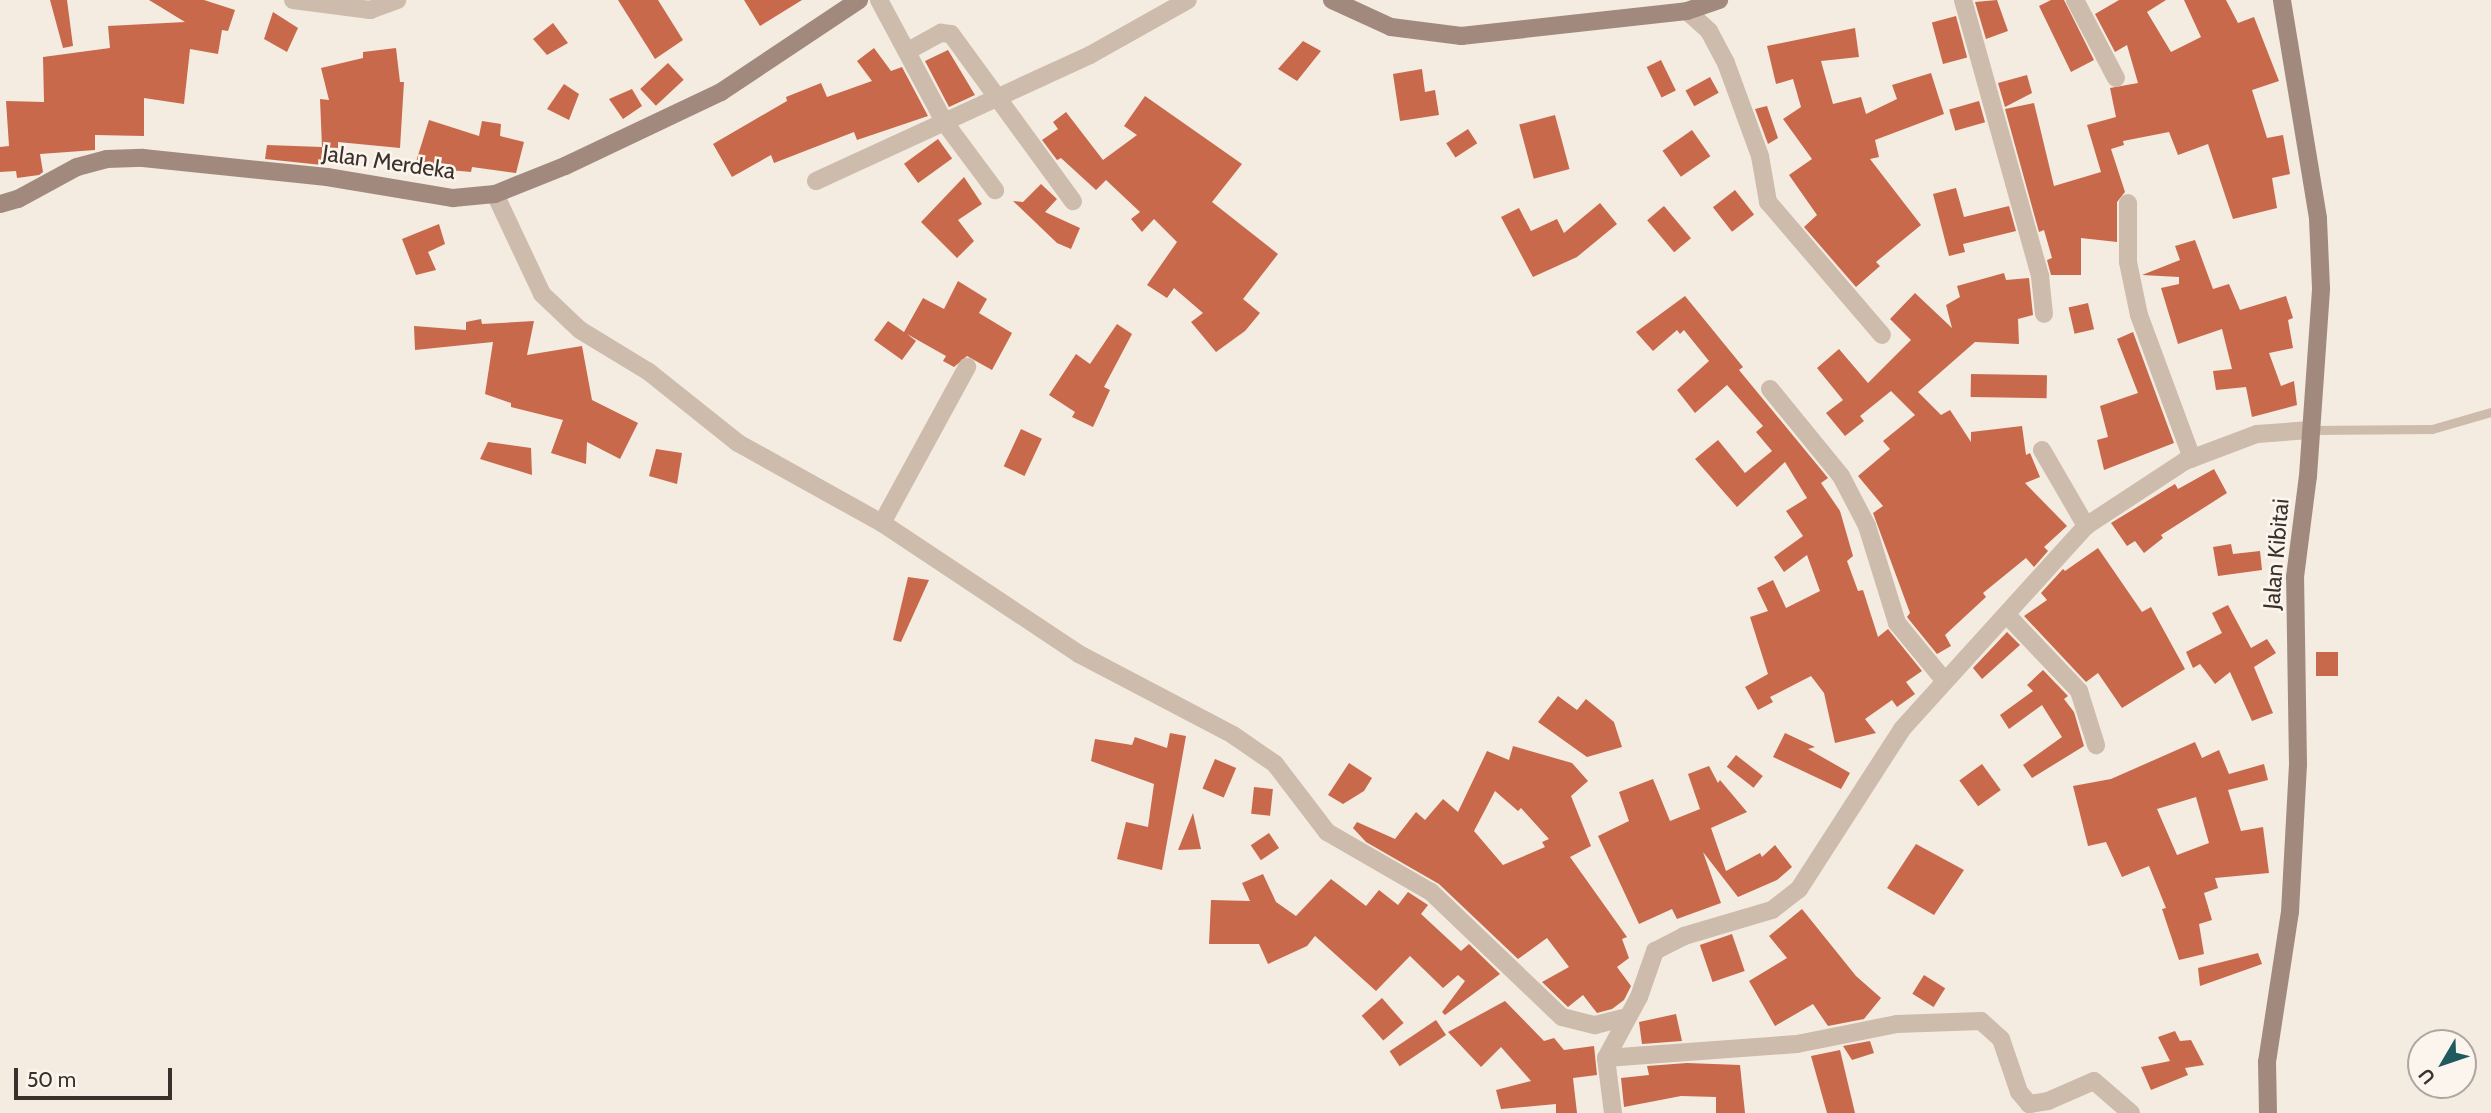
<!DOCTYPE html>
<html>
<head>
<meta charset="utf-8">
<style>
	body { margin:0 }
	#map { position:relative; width:2491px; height:1113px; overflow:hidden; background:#f4ebe1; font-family:Cabin,sans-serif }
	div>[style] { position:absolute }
	.building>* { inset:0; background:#c8694b; transform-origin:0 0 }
	.lane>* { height:9px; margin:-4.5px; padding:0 4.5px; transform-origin:4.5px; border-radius:4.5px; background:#cdbbac }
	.street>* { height:18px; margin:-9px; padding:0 9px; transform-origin:9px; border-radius:9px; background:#cdbbac }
	.secondary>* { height:18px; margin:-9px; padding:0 9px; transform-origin:9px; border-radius:9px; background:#a18a7d }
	span { translate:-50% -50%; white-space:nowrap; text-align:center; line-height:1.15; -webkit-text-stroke:5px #fbf5ee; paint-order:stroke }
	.street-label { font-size:23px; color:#3b302b }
	.north { position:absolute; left:2407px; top:1029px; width:70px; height:70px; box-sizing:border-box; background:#fbf5ee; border:2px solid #aea6a0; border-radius:50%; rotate:231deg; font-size:19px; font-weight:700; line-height:28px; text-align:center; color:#3b302b }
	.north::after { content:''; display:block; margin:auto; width:24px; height:32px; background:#1f5a5e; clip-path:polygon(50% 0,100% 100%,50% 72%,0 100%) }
	.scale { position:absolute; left:14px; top:1068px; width:158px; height:32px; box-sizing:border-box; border:4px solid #3b302b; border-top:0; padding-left:9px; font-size:21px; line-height:24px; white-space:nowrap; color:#3b302b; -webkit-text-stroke:5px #fbf5ee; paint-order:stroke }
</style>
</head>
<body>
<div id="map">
	<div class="building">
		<i style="clip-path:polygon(50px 0,67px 0,73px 46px,63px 48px)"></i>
		<i style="clip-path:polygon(149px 0,204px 0,235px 10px,228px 31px,222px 30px,218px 54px,190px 49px,184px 104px,144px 98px,144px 136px,95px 135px,95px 150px,40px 154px,43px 172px,39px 175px,17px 178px,16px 171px,0 172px,0 147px,9px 146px,6px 101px,44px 102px,43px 57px,110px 48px,108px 26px,185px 22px)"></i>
		<i style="clip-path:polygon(618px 0,658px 0,683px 40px,655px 59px)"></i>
		<i style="clip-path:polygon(744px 0,802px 0,760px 26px)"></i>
		<i style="clip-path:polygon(1997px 0,2008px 31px,1986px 39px,1975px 2px)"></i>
		<i style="clip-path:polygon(2051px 0,2064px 0,2094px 60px,2071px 72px,2039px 6px)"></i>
		<i style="clip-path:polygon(2119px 0,2166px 0,2147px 12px,2171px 52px,2201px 37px,2184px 0,2226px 0,2238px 23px,2254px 17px,2279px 81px,2252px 90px,2267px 138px,2283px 135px,2290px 174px,2272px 178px,2277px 208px,2233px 219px,2208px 144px,2178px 155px,2169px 132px,2123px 141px,2124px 145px,2111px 149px,2125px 192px,2117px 202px,2117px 242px,2081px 238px,2081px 275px,2051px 275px,2047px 260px,2052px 258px,2044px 230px,2039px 232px,2005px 109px,2034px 103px,2054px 186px,2101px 172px,2087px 125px,2116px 117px,2110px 88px,2138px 83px,2127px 45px,2115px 52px,2095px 14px)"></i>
		<i style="clip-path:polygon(273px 12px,298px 28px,287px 52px,264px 39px)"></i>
		<i style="left:1956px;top:16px;width:43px;height:25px;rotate:75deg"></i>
		<i style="clip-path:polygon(553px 23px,568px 43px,547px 55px,533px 39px)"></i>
		<i style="clip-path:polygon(1855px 28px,1859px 57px,1821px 61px,1833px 104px,1861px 97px,1866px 114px,1897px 99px,1892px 85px,1931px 73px,1944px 114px,1875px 140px,1879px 157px,1870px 159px,1921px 225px,1876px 262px,1880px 266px,1856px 287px,1804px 227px,1817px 215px,1789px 175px,1812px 159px,1783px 119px,1801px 107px,1793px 79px,1776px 84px,1767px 46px)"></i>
		<i style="clip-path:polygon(1303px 41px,1321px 51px,1297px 81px,1278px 69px)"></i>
		<i style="clip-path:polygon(396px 48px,400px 82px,404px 82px,400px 148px,338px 142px,338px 148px,322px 147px,320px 99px,329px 100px,321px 68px,363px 58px,363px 52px)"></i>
		<i style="clip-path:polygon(874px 48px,891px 71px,902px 67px,928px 116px,857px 140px,854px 132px,774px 163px,771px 155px,732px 177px,713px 144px,787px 101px,786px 97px,821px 83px,827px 97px,872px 81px,857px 61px)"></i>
		<i style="clip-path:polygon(948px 50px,975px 95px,949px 107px,925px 61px)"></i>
		<i style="left:1661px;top:60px;width:34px;height:16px;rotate:64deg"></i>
		<i style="left:668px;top:63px;width:23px;height:38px;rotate:47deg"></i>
		<i style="clip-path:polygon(1422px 69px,1425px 92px,1435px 90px,1439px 115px,1400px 121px,1393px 74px)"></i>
		<i style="clip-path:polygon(2027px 75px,2032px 93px,2005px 107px,1998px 83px)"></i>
		<i style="left:1710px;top:77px;width:18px;height:28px;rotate:61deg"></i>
		<i style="clip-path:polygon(564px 84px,579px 94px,569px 120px,547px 109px)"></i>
		<i style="clip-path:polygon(632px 89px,642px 106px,623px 119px,609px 99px)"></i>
		<i style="clip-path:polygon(1145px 96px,1242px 164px,1212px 202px,1278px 254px,1243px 299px,1260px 313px,1245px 331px,1216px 352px,1191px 322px,1203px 313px,1174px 288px,1167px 298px,1147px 285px,1177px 242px,1154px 219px,1142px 232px,1131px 219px,1140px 212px,1106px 180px,1096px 190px,1061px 158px,1057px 160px,1042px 140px,1058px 129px,1053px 122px,1066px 112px,1103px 160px,1137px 135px,1124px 126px)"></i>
		<i style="left:1979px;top:101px;width:22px;height:31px;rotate:74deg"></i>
		<i style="clip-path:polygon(1767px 106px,1778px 138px,1768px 144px,1755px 109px)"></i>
		<i style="left:1555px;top:115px;width:56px;height:37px;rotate:75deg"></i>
		<i style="clip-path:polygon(429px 120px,479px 136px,482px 121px,501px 124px,500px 136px,524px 142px,516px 173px,472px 167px,471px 172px,439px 169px,438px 173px,415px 165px)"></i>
		<i style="left:1468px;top:129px;width:17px;height:26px;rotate:57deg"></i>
		<i style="left:1692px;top:130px;width:32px;height:36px;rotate:55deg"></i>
		<i style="left:938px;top:139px;width:24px;height:42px;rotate:54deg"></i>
		<i style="clip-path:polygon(267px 145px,322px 147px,322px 165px,265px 159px)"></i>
		<i style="clip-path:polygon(964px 177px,982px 204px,958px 220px,974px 241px,957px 258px,921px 222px)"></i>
		<i style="clip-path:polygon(1041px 184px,1057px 199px,1045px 212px,1080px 228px,1071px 249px,1057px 243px,1013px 201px,1023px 202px)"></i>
		<i style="clip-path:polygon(1956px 188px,1964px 217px,2009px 206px,2016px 231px,1963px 244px,1965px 252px,1949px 256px,1933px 194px)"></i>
		<i style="left:1735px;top:190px;width:31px;height:28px;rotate:52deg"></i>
		<i style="clip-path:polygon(1600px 203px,1617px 224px,1577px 257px,1533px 277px,1501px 217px,1519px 208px,1531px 231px,1557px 219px,1564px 233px)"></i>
		<i style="left:1664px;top:206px;width:42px;height:22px;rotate:50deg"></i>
		<i style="clip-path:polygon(439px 224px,445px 244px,428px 252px,436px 270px,416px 275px,402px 239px)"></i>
		<i style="clip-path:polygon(2195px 240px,2213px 289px,2229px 284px,2240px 310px,2286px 296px,2293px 318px,2288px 320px,2293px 348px,2269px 353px,2281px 386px,2294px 381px,2297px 405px,2252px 417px,2246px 387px,2216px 390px,2213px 371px,2232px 369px,2222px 329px,2178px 344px,2161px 288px,2179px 284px,2179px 277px,2142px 275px,2180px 260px,2175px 246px)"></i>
		<i style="clip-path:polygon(2004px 273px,2006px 280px,2029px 278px,2033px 315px,2018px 319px,2019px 344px,1975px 342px,1918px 392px,1941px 415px,1950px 410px,1971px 442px,1971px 432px,2022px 426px,2026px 455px,2030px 453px,2040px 477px,2025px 483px,2067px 526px,2044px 547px,2048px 551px,2034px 567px,2026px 558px,1983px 593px,1986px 597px,1945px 635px,1951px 646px,1937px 654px,1907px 617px,1910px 613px,1873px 513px,1883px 506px,1858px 476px,1890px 449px,1883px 441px,1915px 415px,1891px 391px,1860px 416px,1864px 421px,1845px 436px,1826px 413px,1843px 400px,1817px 368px,1839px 349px,1868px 383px,1911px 340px,1890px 319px,1915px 293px,1952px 328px,1946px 305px,1960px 297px,1957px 286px)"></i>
		<i style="clip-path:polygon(958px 281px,987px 299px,979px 313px,1012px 333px,992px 370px,967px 356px,954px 367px,943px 361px,946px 356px,907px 334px,916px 341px,902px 360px,874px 340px,888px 321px,904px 332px,923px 298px,944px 309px)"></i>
		<i style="clip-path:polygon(1685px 296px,1743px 367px,1739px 370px,1828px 478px,1821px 483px,1840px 511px,1853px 556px,1847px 561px,1858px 591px,1863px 590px,1878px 637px,1888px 629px,1922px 671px,1906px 682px,1915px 694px,1897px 707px,1892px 700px,1865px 719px,1876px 733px,1835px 743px,1824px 693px,1811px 676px,1770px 697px,1773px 702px,1758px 710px,1745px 687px,1768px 674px,1750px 617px,1768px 611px,1757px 588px,1773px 580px,1786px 608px,1820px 591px,1807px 555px,1784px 572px,1774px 557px,1803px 536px,1786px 511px,1807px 498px,1785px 462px,1737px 507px,1695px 459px,1718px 440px,1745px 473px,1772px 451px,1756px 432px,1763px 426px,1727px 385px,1695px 413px,1677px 390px,1709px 361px,1684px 330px,1680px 334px,1677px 330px,1653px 351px,1636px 332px)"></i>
		<i style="left:2088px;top:303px;width:27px;height:20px;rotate:77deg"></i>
		<i style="clip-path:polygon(481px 319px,482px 324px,534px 321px,527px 355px,582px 346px,592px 400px,638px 423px,620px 459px,587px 442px,586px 464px,551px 453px,563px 420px,511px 407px,511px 403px,485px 394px,493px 342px,415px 350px,414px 326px,466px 330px,466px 322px)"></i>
		<i style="clip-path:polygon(1117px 324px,1132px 334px,1104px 387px,1110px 390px,1093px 427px,1072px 417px,1075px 412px,1049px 395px,1076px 354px,1090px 364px)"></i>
		<i style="clip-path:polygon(2133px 332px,2174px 443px,2104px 470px,2097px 440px,2108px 437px,2100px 406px,2138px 393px,2117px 339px)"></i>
		<i style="left:1971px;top:374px;width:76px;height:23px;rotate:1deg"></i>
		<i style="left:1021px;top:429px;width:23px;height:41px;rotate:25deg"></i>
		<i style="clip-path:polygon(488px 442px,531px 448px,532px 475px,480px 459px)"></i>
		<i style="clip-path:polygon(656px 449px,682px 453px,677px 484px,649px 476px)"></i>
		<i style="clip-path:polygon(2214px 469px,2227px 493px,2161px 535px,2163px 538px,2144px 553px,2135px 541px,2127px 546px,2111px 523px,2175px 484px,2178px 489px)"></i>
		<i style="clip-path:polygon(2231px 544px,2233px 554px,2260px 551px,2262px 570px,2218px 576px,2213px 547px)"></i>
		<i style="clip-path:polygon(2098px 548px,2142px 612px,2151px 607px,2185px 669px,2122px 708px,2098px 673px,2086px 682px,2024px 616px,2047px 600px,2041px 593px,2063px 569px,2065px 571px)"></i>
		<i style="clip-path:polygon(908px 577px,929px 580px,901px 642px,893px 640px)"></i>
		<i style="clip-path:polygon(2228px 605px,2251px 648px,2267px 639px,2276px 653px,2254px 667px,2273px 713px,2252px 721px,2230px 672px,2215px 684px,2200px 664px,2193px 668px,2186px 652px,2222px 633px,2212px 613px)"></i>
		<i style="clip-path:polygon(2007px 632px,2020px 645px,1982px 679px,1973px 668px)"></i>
		<i style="left:2316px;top:652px;width:22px;height:24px"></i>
		<i style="clip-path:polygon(2043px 670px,2068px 696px,2064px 699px,2074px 712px,2084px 746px,2032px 778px,2023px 765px,2062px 737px,2042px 705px,2009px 729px,2000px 715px,2033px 691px,2027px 685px)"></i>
		<i style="clip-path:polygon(1558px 696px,1577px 710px,1586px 699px,1614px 722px,1622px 747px,1587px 757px,1538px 722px)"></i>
		<i style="clip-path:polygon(1170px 733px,1186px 736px,1162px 870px,1117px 859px,1126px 822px,1148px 827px,1154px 784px,1091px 761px,1095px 739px,1132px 745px,1135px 737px,1167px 748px)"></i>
		<i style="clip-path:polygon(1785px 733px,1815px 747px,1808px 749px,1850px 773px,1841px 789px,1773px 757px)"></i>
		<i style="clip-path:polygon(evenodd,2195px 742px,2202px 758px,2219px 750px,2229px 774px,2264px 764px,2268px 780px,2228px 790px,2241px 831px,2263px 827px,2269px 873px,2215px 878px,2218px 888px,2204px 893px,2212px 920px,2199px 924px,2204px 954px,2179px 960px,2162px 909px,2166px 908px,2149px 866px,2122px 877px,2106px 842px,2088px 846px,2073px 786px,2111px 779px,2195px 742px,2196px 797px,2209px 843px,2177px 855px,2157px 809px,2196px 797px)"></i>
		<i style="clip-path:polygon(evenodd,1513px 746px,1572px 763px,1588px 781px,1571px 796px,1591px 846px,1570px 857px,1627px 937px,1622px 939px,1629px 958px,1617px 967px,1631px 986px,1624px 1000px,1612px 1009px,1597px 1013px,1583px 995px,1568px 1007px,1542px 982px,1569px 967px,1547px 938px,1518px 959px,1439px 884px,1366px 842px,1353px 828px,1357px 822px,1395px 839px,1416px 812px,1425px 820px,1443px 799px,1458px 812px,1487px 751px,1509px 760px,1513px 746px,1495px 791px,1518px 811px,1521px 808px,1549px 839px,1542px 842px,1545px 847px,1503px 865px,1474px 831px,1495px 791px)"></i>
		<i style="left:1736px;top:755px;width:34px;height:15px;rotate:38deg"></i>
		<i style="left:1215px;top:759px;width:23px;height:32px;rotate:23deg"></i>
		<i style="clip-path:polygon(1349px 763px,1372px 778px,1364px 791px,1343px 804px,1328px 795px)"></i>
		<i style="left:1982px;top:764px;width:32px;height:28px;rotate:54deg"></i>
		<i style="clip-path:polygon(1709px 766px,1718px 783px,1720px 780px,1747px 812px,1711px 828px,1726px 871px,1760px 853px,1762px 857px,1775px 845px,1792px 867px,1777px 880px,1738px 897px,1703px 852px,1721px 903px,1677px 919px,1672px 909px,1639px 924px,1598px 836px,1629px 821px,1619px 792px,1653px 779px,1670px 821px,1700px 809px,1688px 774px)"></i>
		<i style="left:1254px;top:787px;width:19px;height:27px;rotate:6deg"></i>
		<i style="clip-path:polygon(1193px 813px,1201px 849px,1178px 850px)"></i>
		<i style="left:1269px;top:833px;width:18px;height:22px;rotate:56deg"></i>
		<i style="clip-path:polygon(1916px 844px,1964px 870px,1934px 915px,1887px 888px)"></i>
		<i style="clip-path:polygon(1263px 874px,1276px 902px,1296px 916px,1331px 879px,1366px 906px,1379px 890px,1398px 905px,1408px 892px,1428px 905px,1421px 914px,1461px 951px,1469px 944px,1500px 974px,1445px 1015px,1442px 1012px,1465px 981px,1458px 975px,1443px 988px,1410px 956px,1376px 991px,1315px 936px,1307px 946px,1268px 964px,1259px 944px,1209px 944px,1211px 900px,1250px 901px,1242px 883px)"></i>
		<i style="clip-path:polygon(1802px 909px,1856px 976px,1881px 998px,1864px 1019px,1828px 1026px,1813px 1004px,1775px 1026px,1749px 981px,1787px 958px,1769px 936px)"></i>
		<i style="left:1732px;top:934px;width:39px;height:34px;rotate:71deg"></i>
		<i style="clip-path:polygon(2258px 953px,2262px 964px,2200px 986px,2198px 968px)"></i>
		<i style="left:1924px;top:975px;width:25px;height:22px;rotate:32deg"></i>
		<i style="left:1382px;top:998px;width:33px;height:27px;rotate:49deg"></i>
		<i style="clip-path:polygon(1505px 1001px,1544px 1041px,1554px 1038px,1564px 1050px,1594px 1046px,1597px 1075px,1573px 1078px,1577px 1113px,1556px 1113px,1556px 1104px,1501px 1109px,1496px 1090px,1531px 1081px,1501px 1047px,1481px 1067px,1448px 1032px)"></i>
		<i style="clip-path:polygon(1676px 1014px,1682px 1041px,1642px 1044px,1639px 1022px)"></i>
		<i style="left:1436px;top:1020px;width:18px;height:56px;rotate:56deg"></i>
		<i style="clip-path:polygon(2175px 1031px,2180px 1041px,2191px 1040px,2204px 1065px,2185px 1068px,2188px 1075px,2151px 1090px,2141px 1067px,2170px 1061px,2158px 1037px)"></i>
		<i style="clip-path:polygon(1870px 1041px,1874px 1053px,1852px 1060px,1843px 1046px)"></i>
		<i style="clip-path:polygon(1840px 1050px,1855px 1113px,1827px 1113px,1811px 1056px)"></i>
		<i style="clip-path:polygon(1687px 1063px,1740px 1065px,1745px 1113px,1716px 1113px,1716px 1097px,1681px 1096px,1624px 1107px,1621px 1078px,1649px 1075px,1647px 1066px)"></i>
	</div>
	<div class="lane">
		<i style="left:2310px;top:430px;width:122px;rotate:-0.5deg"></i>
		<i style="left:2432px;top:429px;width:61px;rotate:-16.1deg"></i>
	</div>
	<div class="street">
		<i style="left:293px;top:0;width:78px;rotate:7.4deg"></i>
		<i style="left:370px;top:10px;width:29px;rotate:-20deg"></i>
		<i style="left:879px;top:0;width:140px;rotate:61.8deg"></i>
		<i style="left:945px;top:123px;width:84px;rotate:53.3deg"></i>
		<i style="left:1963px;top:0;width:287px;rotate:74.4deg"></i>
		<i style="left:2040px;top:276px;width:38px;rotate:84deg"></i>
		<i style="left:2075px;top:0;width:88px;rotate:62.3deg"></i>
		<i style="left:1687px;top:11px;width:30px;rotate:42deg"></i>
		<i style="left:1709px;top:31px;width:36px;rotate:62deg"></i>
		<i style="left:1726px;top:63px;width:99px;rotate:69.9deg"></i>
		<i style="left:1760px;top:156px;width:47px;rotate:80.1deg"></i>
		<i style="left:1768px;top:202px;width:175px;rotate:49.4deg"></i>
		<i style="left:908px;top:51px;width:38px;rotate:-29deg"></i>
		<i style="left:941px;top:33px;width:10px;rotate:6deg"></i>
		<i style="left:951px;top:34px;width:207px;rotate:53.9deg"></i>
		<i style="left:816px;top:181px;width:302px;rotate:-24.7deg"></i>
		<i style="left:1090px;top:55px;width:112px;rotate:-29.3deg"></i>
		<i style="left:495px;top:194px;width:110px;rotate:64.8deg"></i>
		<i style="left:542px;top:294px;width:52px;rotate:43.5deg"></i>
		<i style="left:580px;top:330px;width:81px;rotate:31.3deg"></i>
		<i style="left:649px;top:372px;width:114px;rotate:38.6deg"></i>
		<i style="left:738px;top:443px;width:165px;rotate:29.1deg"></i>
		<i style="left:882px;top:523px;width:237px;rotate:33.6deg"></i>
		<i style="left:1079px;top:654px;width:174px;rotate:27.7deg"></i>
		<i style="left:1233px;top:735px;width:51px;rotate:34.6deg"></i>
		<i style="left:1275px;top:764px;width:86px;rotate:52.6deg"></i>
		<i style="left:1327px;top:832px;width:120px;rotate:30deg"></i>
		<i style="left:1431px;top:892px;width:181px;rotate:43.7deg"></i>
		<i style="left:1562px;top:1017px;width:34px;rotate:14deg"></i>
		<i style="left:1595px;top:1025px;width:32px;rotate:-14deg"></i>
		<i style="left:2128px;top:203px;width:59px;rotate:90deg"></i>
		<i style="left:2128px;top:262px;width:54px;rotate:78.3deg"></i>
		<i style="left:2139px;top:315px;width:153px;rotate:69.7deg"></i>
		<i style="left:1770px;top:389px;width:112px;rotate:50.8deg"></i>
		<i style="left:1841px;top:476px;width:56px;rotate:62.5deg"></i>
		<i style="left:1867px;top:526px;width:102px;rotate:72.8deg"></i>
		<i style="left:1897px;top:623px;width:74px;rotate:50.5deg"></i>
		<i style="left:2042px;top:450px;width:88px;rotate:59.9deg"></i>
		<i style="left:882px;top:523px;width:178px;rotate:-61.4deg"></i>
		<i style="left:2007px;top:615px;width:105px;rotate:46.5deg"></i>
		<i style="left:2079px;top:691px;width:57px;rotate:72.5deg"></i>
		<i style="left:1606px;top:1058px;width:192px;rotate:-4.2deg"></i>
		<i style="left:1797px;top:1044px;width:102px;rotate:-11.3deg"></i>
		<i style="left:1897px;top:1024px;width:84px;rotate:-2deg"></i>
		<i style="left:1981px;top:1021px;width:27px;rotate:42deg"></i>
		<i style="left:2001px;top:1039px;width:56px;rotate:71.2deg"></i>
		<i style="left:2019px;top:1092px;width:16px;rotate:50deg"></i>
		<i style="left:2029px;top:1104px;width:19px;rotate:-9deg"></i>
		<i style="left:2048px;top:1101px;width:50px;rotate:-23.5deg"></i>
		<i style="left:2094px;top:1081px;width:49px;rotate:40.9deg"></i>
		<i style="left:1613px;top:1113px;width:55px;rotate:-97.3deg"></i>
		<i style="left:1606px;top:1058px;width:69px;rotate:-61.6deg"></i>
		<i style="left:1639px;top:997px;width:49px;rotate:-70.8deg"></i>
		<i style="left:1655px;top:951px;width:33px;rotate:-27deg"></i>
		<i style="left:1684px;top:936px;width:92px;rotate:-16.5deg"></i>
		<i style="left:1772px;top:910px;width:34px;rotate:-38deg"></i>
		<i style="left:1799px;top:889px;width:190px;rotate:-57.2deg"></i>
		<i style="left:1902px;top:729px;width:274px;rotate:-47.8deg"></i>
		<i style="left:2086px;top:526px;width:118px;rotate:-33.3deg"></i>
		<i style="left:2185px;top:461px;width:77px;rotate:-20.6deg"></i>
		<i style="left:2257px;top:434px;width:53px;rotate:-4.3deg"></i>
	</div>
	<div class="secondary">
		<i style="left:1332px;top:0;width:65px;rotate:24.6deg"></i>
		<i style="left:1391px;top:27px;width:71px;rotate:7.3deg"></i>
		<i style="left:1461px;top:36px;width:227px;rotate:-6.3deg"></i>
		<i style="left:1687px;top:11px;width:34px;rotate:-19deg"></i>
		<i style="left:0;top:204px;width:19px;rotate:-16deg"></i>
		<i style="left:18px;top:199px;width:67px;rotate:-28.5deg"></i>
		<i style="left:77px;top:167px;width:31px;rotate:-15deg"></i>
		<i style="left:107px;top:159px;width:36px;rotate:-2deg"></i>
		<i style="left:143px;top:158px;width:185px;rotate:5.9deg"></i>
		<i style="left:327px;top:177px;width:128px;rotate:9.5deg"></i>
		<i style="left:453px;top:198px;width:42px;rotate:-5.4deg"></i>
		<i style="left:495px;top:194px;width:75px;rotate:-21.8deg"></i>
		<i style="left:565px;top:166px;width:173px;rotate:-25.4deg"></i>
		<i style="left:721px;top:92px;width:166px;rotate:-33.7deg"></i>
		<i style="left:2268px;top:1113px;width:51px;rotate:-91.1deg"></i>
		<i style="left:2267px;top:1062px;width:152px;rotate:-81.3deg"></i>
		<i style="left:2290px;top:912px;width:148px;rotate:-86.9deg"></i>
		<i style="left:2298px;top:764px;width:187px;rotate:-90.9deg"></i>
		<i style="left:2295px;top:577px;width:102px;rotate:-82.7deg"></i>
		<i style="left:2308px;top:476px;width:188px;rotate:-86deg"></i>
		<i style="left:2321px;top:288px;width:70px;rotate:-92.5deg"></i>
		<i style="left:2318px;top:218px;width:221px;rotate:-99.4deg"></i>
	</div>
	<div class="street-label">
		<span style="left:389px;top:162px;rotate:8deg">Jalan Merdeka</span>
		<span style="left:2276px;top:554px;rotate:-85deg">Jalan Kibitai</span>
	</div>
	<div class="north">U</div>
	<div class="scale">50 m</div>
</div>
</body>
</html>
